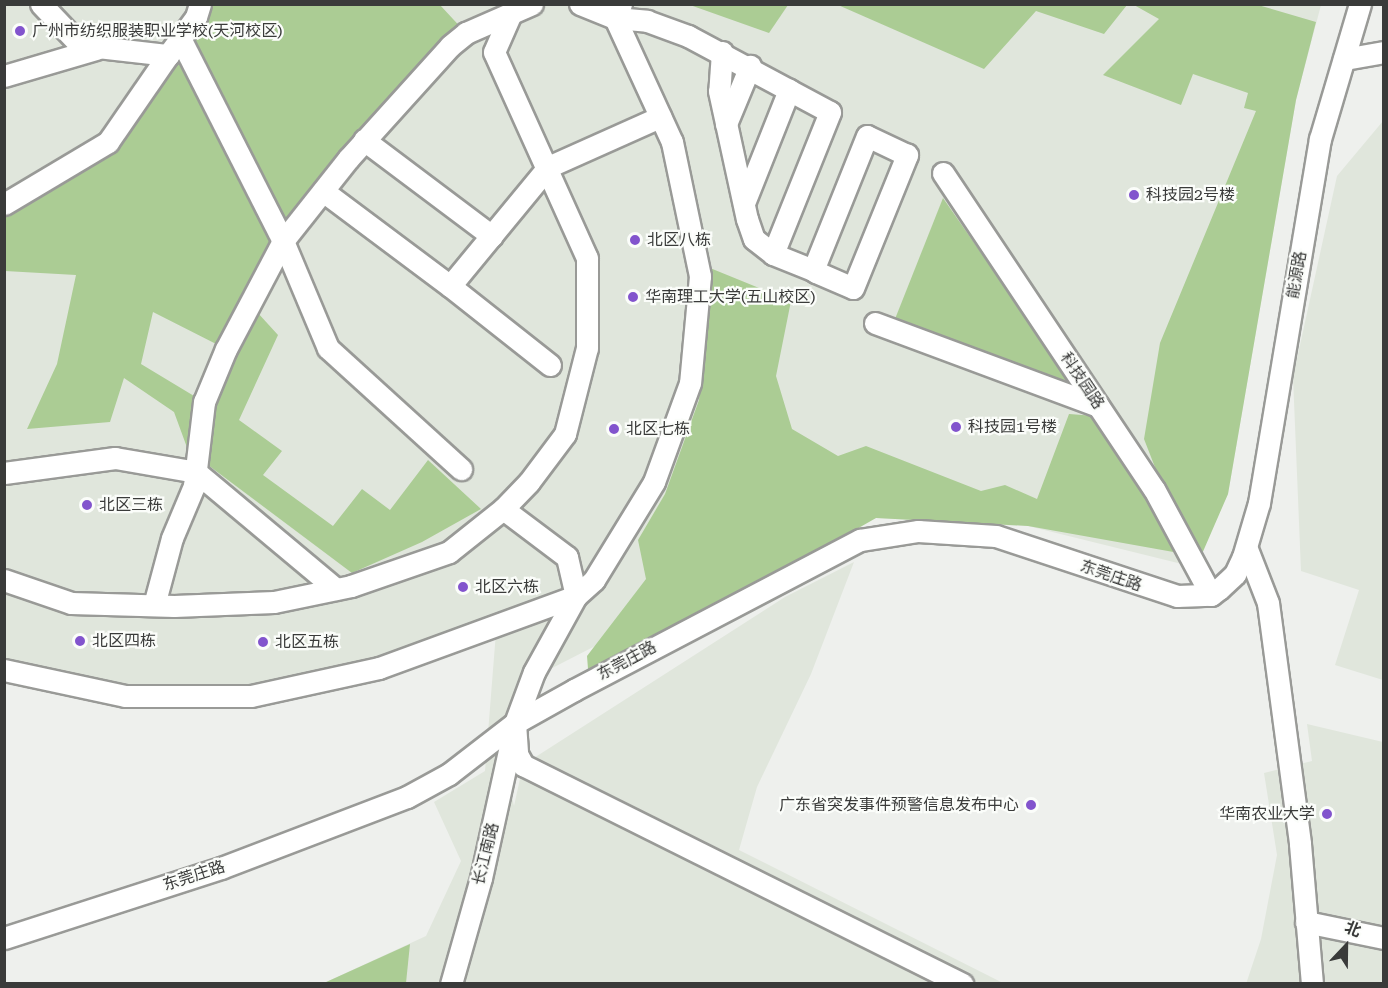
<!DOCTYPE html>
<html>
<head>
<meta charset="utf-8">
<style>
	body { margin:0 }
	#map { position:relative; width:1388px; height:988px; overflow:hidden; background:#eef0ed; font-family:"Roboto Serif","Noto Sans SC",serif }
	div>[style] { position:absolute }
	.built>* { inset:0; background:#e0e6dc }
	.green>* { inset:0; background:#abcc94 }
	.roads { filter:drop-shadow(2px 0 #999a97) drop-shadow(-2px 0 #999a97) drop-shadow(0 2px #999a97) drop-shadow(0 -2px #999a97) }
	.minor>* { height:21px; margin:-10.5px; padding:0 10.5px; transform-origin:10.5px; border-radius:10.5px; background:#fff }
	.dots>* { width:16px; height:16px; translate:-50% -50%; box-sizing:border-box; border:3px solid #fbfdfa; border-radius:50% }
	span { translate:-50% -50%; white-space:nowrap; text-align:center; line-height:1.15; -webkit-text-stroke:4.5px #fbfdfa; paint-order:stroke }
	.poi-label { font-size:16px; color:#3a3b3a }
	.left { translate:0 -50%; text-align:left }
	.right { translate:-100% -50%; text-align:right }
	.street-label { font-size:16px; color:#3a3b3a }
	.frame { position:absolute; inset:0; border:6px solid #3a3b3a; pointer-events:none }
	.north { position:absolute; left:1316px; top:916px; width:60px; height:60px; -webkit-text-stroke:4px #fbfdfa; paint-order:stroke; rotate:22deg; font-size:16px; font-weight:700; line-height:24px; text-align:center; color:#3a3b3a }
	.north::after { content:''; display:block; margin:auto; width:21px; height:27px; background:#3a3b3a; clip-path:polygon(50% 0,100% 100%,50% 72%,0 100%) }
</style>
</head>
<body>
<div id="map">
	<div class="built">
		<i style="clip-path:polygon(4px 5px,1321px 5px,1296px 100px,1228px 494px,1194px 567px,1028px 526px,876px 518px,683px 601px,521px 684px,499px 736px,514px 806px,523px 765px,785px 597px,854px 562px,811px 674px,757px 787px,739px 850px,1003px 983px,324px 983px,426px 936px,461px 861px,434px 802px,485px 771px,496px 632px,247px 704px,5px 679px)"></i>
		<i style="clip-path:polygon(1383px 121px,1383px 680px,1335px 665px,1359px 590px,1301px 571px,1293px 377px,1337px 176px)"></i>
		<i style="clip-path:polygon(1307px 724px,1383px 742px,1383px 983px,1246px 984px,1261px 939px,1277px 855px,1264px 773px,1312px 761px)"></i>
	</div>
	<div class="green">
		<i style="clip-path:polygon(210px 5px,440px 5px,466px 33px,283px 241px,226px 349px,153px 312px,141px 364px,204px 402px,196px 472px,174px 412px,124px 378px,110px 422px,27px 429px,57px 364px,76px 275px,5px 271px,4px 204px,108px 142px,180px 38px,275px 225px,194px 40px)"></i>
		<i style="clip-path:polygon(690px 5px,788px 5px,769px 33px)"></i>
		<i style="clip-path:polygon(838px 5px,1127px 5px,1104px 34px,1036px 11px,984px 69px)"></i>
		<i style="clip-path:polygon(1134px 5px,1258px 5px,1316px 22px,1296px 100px,1228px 494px,1195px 570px,1144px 439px,1160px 343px,1256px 111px,1244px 108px,1248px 93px,1193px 74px,1181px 105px,1103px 75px,1159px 19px)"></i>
		<i style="clip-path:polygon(943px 198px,1075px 388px,895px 319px)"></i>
		<i style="clip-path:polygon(710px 268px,791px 301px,776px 376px,792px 429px,838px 456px,866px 446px,981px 491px,1005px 485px,1037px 499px,1069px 414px,1095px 416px,1179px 553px,1028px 526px,876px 518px,589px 682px,587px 656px,646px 579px,638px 540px,665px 494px,699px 400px)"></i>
		<i style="clip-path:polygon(257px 312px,278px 335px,239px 420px,282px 451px,263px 475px,333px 526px,362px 489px,390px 510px,428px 460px,481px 509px,422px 542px,352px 573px,208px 465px,214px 401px)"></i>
		<i style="clip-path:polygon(410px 944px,406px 983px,324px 983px)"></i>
	</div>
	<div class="roads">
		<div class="minor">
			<i style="left:41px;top:4px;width:57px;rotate:46.4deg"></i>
			<i style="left:80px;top:45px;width:89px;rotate:6.5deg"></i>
			<i style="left:168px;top:55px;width:47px;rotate:-53.6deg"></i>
			<i style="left:196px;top:17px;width:14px;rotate:-73deg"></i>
			<i style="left:580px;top:4px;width:38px;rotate:22deg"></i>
			<i style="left:615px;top:18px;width:32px;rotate:5deg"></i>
			<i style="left:647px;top:21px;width:44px;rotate:20.1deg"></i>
			<i style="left:688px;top:36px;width:161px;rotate:28.2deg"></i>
			<i style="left:830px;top:112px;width:153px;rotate:111.9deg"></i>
			<i style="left:773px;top:254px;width:43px;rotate:21.8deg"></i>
			<i style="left:813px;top:270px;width:4px;rotate:34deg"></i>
			<i style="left:816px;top:272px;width:40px;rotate:23.4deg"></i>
			<i style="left:853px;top:288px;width:144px;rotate:-67.9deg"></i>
			<i style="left:907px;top:155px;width:44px;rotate:-154.6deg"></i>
			<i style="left:867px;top:136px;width:144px;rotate:111.9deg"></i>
			<i style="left:621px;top:4px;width:15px;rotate:113deg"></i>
			<i style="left:615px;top:18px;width:136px;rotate:65.3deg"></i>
			<i style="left:672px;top:142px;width:137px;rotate:78.2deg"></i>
			<i style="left:700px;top:276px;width:107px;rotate:95.3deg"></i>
			<i style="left:690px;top:383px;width:105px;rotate:110deg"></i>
			<i style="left:654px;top:482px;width:115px;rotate:121.5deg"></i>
			<i style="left:594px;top:580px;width:24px;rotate:138deg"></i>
			<i style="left:576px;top:596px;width:87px;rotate:118.9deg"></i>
			<i style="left:534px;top:672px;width:54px;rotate:110.4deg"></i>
			<i style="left:515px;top:723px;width:31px;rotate:86deg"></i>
			<i style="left:517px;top:754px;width:13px;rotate:61deg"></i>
			<i style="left:523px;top:765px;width:491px;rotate:26.5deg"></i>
			<i style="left:180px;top:38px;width:228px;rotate:63.1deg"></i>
			<i style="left:283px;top:241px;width:116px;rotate:67.2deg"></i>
			<i style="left:328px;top:348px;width:180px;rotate:42.3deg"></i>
			<i style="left:722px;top:52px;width:39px;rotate:94deg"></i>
			<i style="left:719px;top:91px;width:131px;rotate:77.7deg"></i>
			<i style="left:747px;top:219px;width:21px;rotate:71deg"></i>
			<i style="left:754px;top:239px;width:24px;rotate:38deg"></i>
			<i style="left:1344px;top:59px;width:41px;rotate:-9.9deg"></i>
			<i style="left:4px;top:76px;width:96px;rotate:-16.4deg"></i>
			<i style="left:726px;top:124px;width:63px;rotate:-67.5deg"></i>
			<i style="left:364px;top:140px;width:160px;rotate:36.9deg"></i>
			<i style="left:943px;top:173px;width:380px;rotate:56.3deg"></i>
			<i style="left:1154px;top:489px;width:120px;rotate:61.7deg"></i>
			<i style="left:323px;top:191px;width:159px;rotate:36.8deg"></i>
			<i style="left:744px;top:203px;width:122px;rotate:-68.3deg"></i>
			<i style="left:4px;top:204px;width:121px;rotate:-30.8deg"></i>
			<i style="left:108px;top:142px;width:106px;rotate:-55.4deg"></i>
			<i style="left:875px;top:323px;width:238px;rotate:20.4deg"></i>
			<i style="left:550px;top:365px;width:127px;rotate:-141.7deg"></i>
			<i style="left:450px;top:286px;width:154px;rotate:-50.5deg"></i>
			<i style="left:548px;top:167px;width:123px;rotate:-24.1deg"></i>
			<i style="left:4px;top:473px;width:112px;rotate:-7.7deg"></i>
			<i style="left:115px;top:458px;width:82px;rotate:9.8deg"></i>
			<i style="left:196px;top:472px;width:182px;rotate:39.9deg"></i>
			<i style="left:1247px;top:549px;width:58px;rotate:68.7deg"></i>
			<i style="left:1268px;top:603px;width:243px;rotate:82.4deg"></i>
			<i style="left:1300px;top:844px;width:141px;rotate:85.1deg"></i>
			<i style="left:4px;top:580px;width:71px;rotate:18.9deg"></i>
			<i style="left:71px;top:603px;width:103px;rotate:1.7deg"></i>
			<i style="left:174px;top:606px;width:100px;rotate:-2.3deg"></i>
			<i style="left:274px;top:602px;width:79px;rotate:-11.7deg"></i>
			<i style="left:351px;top:586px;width:104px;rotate:-19.1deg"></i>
			<i style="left:449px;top:552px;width:69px;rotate:-38.5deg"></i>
			<i style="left:503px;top:509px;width:37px;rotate:-46deg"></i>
			<i style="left:529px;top:482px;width:60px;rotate:-53.1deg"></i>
			<i style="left:565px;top:434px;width:89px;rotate:-75.7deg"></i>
			<i style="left:587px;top:348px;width:90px;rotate:-90deg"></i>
			<i style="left:587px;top:258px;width:226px;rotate:-114.3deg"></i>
			<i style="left:494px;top:52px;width:45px;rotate:-66.3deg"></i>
			<i style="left:154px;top:605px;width:69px;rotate:-75deg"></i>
			<i style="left:172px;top:538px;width:56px;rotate:-67.1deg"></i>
			<i style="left:194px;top:486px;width:85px;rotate:-83.2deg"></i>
			<i style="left:204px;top:402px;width:57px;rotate:-67.5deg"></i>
			<i style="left:226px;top:349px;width:122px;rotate:-62.2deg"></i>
			<i style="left:283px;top:241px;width:105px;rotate:-51.6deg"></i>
			<i style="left:348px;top:159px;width:152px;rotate:-47.9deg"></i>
			<i style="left:450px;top:46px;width:21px;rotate:-39deg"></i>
			<i style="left:466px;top:33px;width:72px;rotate:-23.7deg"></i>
			<i style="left:4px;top:670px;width:124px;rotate:12.1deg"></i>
			<i style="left:125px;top:696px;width:126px"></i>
			<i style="left:251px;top:696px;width:131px;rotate:-12.3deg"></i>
			<i style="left:379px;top:668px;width:210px;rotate:-20.1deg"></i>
			<i style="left:576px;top:596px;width:40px;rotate:-103deg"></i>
			<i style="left:567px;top:557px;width:80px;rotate:-143.1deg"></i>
			<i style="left:1306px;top:922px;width:80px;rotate:11.6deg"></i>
			<i style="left:4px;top:938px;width:228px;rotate:-17.9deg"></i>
			<i style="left:221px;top:868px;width:199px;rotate:-20.9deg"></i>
			<i style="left:407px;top:797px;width:48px;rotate:-28.7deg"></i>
			<i style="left:449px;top:774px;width:83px;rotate:-37.7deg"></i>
			<i style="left:515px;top:723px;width:68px;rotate:-29.2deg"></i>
			<i style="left:574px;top:690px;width:323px;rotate:-27.7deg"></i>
			<i style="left:860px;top:540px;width:59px;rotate:-8.8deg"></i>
			<i style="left:918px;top:531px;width:78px;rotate:3.7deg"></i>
			<i style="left:996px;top:536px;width:191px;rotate:18.3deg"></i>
			<i style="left:1177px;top:596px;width:34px;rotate:-2deg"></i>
			<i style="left:1211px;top:595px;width:10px;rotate:-37deg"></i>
			<i style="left:1219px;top:589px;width:22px;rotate:-43deg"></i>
			<i style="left:1235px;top:574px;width:19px;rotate:-65deg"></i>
			<i style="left:1243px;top:557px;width:56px;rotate:-73.5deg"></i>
			<i style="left:1259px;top:503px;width:369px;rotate:-80.5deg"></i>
			<i style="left:1320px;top:139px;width:141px;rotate:-73.5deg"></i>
			<i style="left:451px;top:984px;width:110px;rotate:-74.2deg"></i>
			<i style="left:481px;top:878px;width:144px;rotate:-77.6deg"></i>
		</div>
	</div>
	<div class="dots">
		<i style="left:20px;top:31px;background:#8254cd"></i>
		<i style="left:1134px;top:195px;background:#8254cd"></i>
		<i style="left:635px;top:240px;background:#8254cd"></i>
		<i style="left:633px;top:297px;background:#8254cd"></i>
		<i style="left:956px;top:427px;background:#8254cd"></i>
		<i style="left:614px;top:429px;background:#8254cd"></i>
		<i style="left:87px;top:505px;background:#8254cd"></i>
		<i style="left:463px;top:587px;background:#8254cd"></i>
		<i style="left:80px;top:641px;background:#8254cd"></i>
		<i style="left:263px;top:642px;background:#8254cd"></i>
		<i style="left:1031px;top:805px;background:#8254cd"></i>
		<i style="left:1327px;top:814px;background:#8254cd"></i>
	</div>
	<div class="poi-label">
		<span class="left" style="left:32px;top:31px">广州市纺织服装职业学校(天河校区)</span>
		<span class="left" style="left:1146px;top:195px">科技园2号楼</span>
		<span class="left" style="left:647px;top:240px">北区八栋</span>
		<span class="left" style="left:645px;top:297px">华南理工大学(五山校区)</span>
		<span class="left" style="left:968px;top:427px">科技园1号楼</span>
		<span class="left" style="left:626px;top:429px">北区七栋</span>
		<span class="left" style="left:99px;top:505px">北区三栋</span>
		<span class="left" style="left:475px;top:587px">北区六栋</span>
		<span class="left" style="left:92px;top:641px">北区四栋</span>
		<span class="left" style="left:275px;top:642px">北区五栋</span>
		<span class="right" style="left:1019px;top:805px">广东省突发事件预警信息发布中心</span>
		<span class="right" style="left:1315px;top:814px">华南农业大学</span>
	</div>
	<div class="street-label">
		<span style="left:1297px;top:275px;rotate:-80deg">能源路</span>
		<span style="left:1082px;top:381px;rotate:56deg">科技园路</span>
		<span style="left:1111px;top:576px;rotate:19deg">东莞庄路</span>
		<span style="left:627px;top:661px;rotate:-28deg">东莞庄路</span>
		<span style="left:486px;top:854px;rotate:-76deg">长江南路</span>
		<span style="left:194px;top:876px;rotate:-18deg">东莞庄路</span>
	</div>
	<div class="frame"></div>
	<div class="north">北</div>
</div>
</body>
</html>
